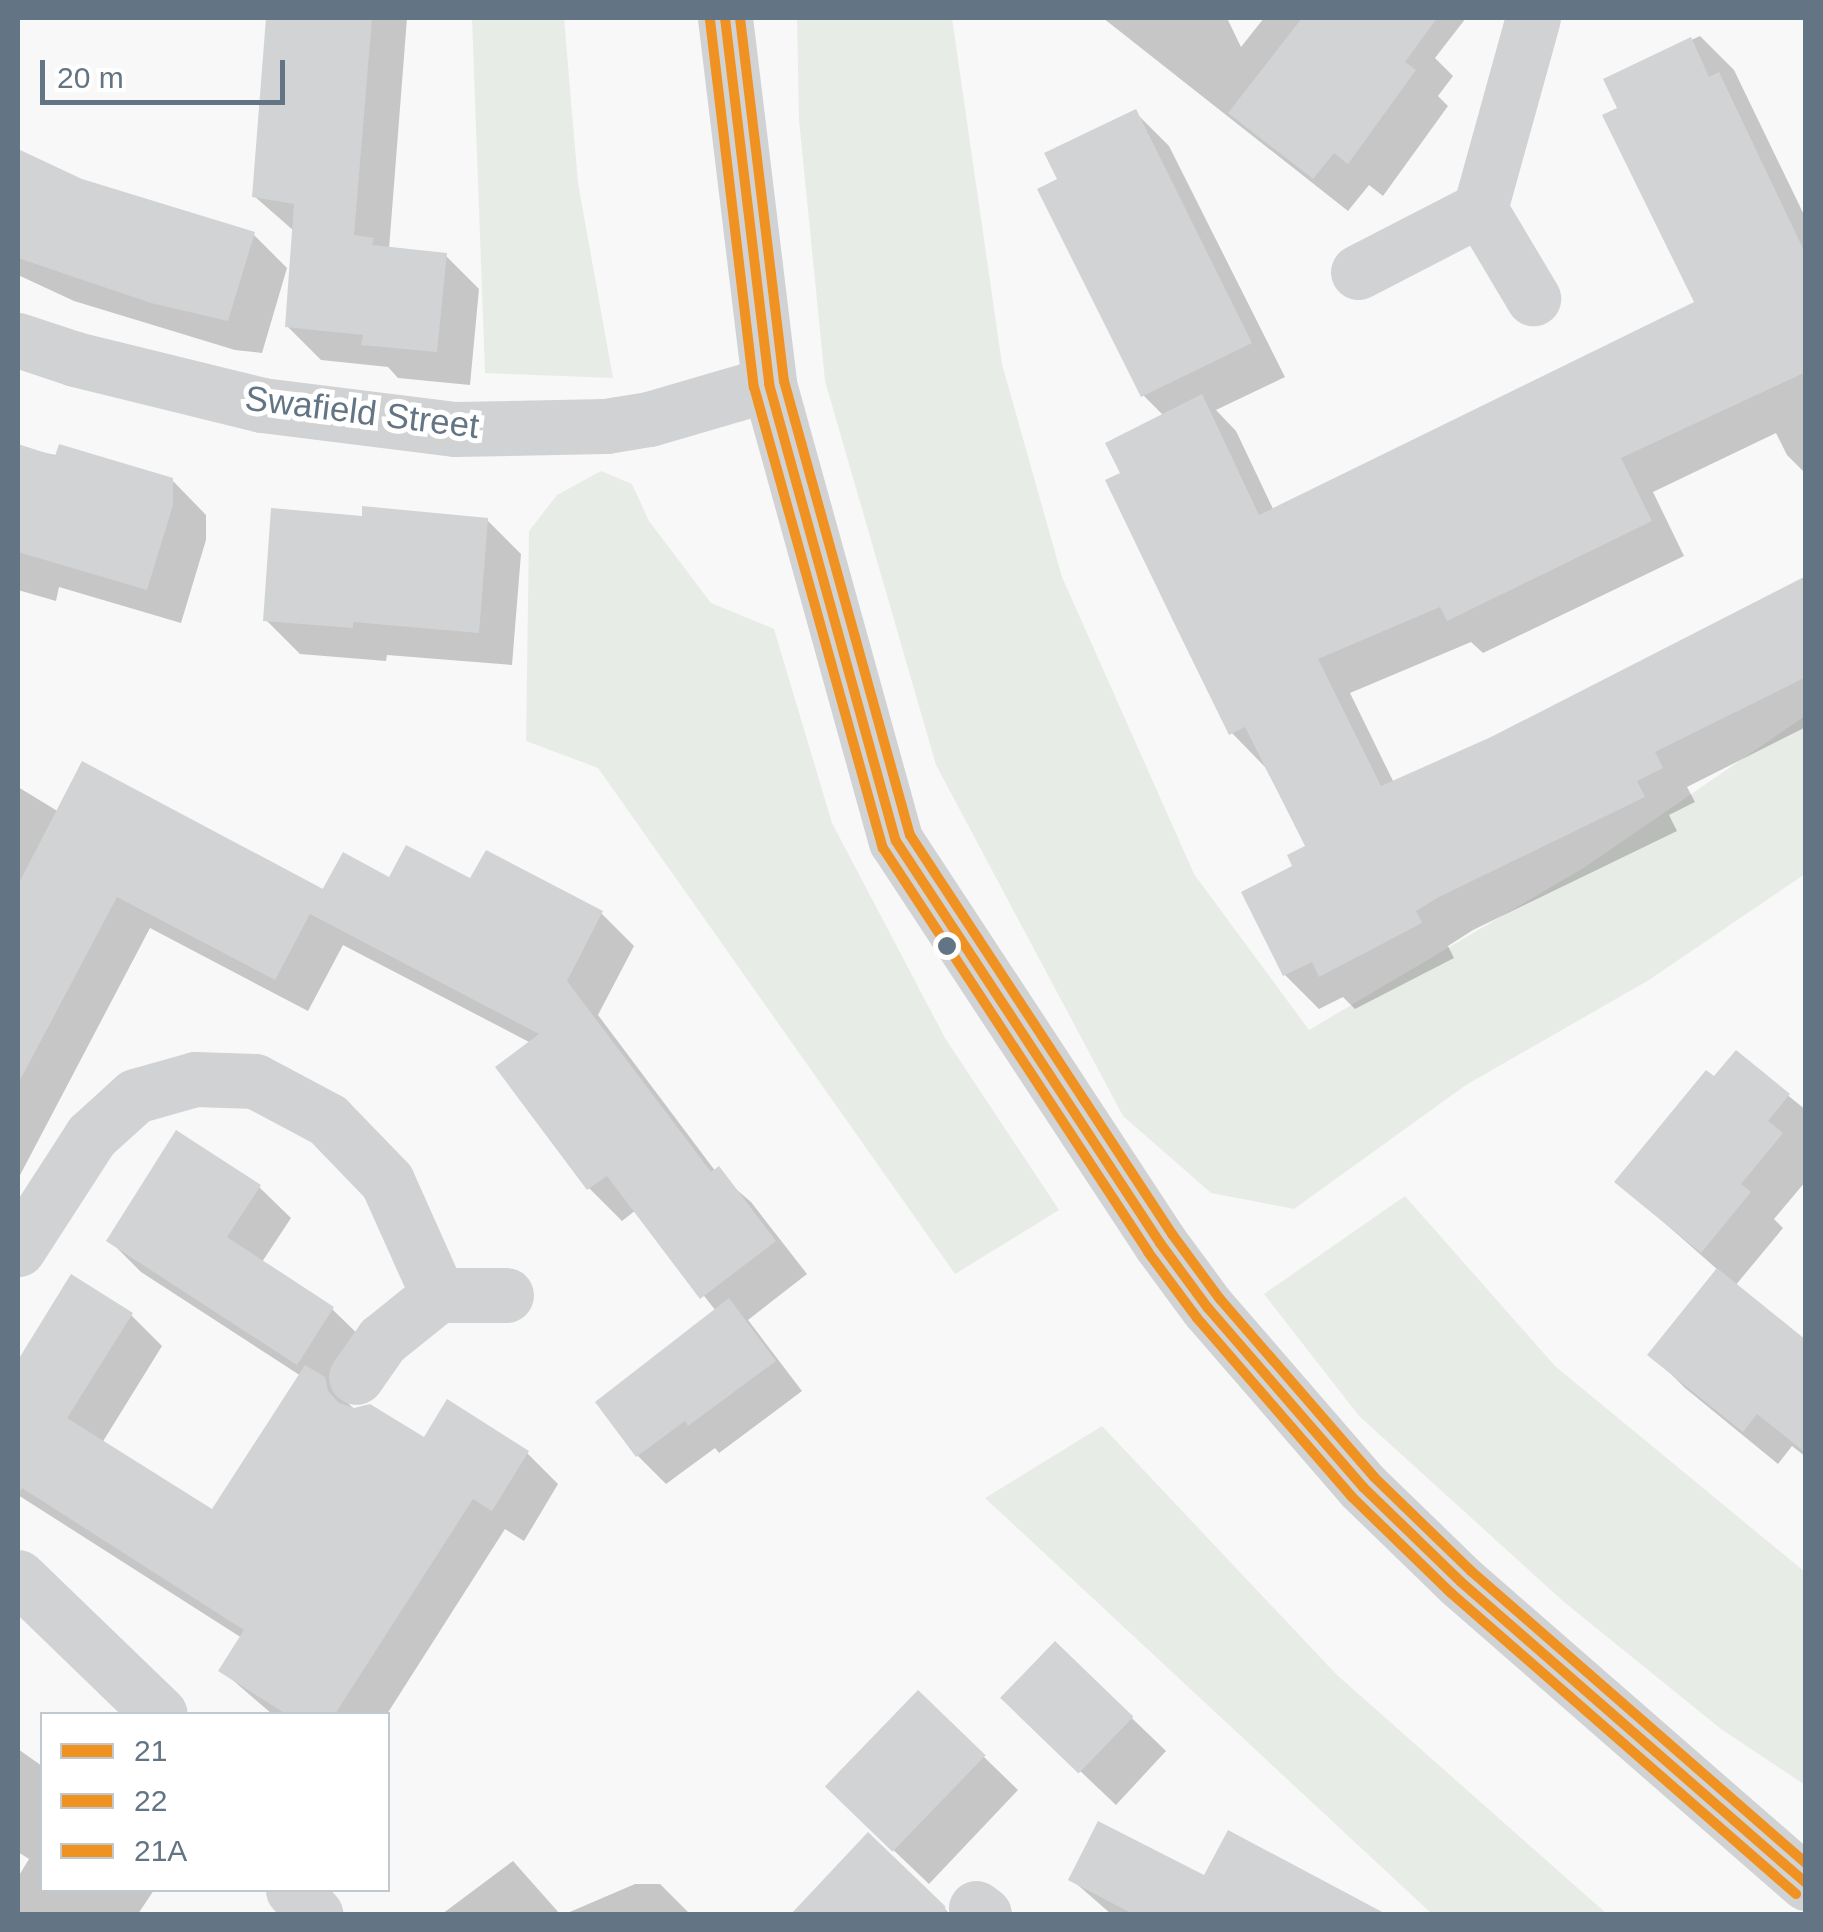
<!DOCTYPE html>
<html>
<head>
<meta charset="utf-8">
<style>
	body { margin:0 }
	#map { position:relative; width:1823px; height:1932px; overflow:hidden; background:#f8f8f8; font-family:Arial,sans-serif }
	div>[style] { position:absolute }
	.green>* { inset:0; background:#e8ece6 }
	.shadow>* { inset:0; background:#0003 }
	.building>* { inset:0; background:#d2d3d4; transform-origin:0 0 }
	.minor>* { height:55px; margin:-27.5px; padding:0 27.5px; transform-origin:27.5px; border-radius:27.5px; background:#d1d2d3 }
	.bus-1>* { height:10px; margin:-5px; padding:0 5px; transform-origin:5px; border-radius:5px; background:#f09222 }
	.bus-2>* { height:10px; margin:-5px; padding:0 5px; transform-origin:5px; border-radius:5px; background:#f09222 }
	.bus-3>* { height:10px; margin:-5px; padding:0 5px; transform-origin:5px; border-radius:5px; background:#f09222 }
	.dots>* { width:28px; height:28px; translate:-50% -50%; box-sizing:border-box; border:5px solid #fff; border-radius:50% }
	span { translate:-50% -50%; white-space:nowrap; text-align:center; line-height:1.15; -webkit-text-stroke:10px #fff; paint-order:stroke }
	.street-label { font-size:35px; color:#637584 }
	.frame { position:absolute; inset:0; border:20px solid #637584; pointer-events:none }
	.legend { position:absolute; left:40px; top:1712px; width:350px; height:180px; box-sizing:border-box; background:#fff; border:2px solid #c1c8ce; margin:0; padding:12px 18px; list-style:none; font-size:30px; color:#637584 }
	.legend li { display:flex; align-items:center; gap:20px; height:50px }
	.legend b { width:50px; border:2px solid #c1c8ce }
	.scale { position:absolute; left:40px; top:60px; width:245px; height:45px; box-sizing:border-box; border:5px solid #637584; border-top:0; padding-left:12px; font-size:30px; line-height:35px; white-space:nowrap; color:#637584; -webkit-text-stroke:8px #fff; paint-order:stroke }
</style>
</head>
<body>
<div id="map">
	<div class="green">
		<i style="clip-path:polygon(472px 18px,564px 18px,578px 183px,613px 378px,485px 373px)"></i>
		<i style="clip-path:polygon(797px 18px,952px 18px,1002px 364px,1062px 577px,1194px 874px,1309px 1030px,1585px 867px,1805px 716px,1805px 874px,1649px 980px,1466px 1085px,1294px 1209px,1211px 1193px,1123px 1116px,936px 765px,825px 381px,799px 120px)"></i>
		<i style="clip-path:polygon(601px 471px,632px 484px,649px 521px,711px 603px,774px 629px,832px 823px,945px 1038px,1059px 1210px,955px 1274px,598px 768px,526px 741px,529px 531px,557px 495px)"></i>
		<i style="clip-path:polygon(1405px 1196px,1555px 1366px,1805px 1572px,1805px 1785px,1721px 1729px,1564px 1602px,1359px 1416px,1264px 1294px)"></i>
		<i style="clip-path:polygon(1102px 1426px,1337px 1675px,1607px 1914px,1432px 1914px,985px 1498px)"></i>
	</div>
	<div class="shadow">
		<i style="clip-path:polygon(268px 18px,407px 18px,389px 249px,445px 255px,479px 289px,470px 385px,398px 378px,388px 367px,321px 360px,287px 326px,294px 231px,254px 196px)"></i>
		<i style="clip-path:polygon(1103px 18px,1227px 18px,1241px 47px,1264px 18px,1466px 18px,1435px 58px,1453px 76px,1438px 96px,1448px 106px,1383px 196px,1369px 185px,1348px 211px)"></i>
		<i style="clip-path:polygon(1700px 36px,1734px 70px,1806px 219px,1806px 474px,1787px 455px,1776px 433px,1653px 492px,1684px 556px,1483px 653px,1471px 642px,1350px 693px,1394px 783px,1806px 607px,1806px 727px,1687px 787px,1695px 802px,1669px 815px,1677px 831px,1473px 930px,1448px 946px,1454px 958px,1355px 1009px,1343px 997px,1319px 1009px,1285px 975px,1295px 867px,1308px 847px,1265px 767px,1232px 733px,1123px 475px,1164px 416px,1143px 395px,1061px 180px,1135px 112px,1169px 146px,1285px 377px,1216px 410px,1236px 431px,1274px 511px,1697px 303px,1606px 80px)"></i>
		<i style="clip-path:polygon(18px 152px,81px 181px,253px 234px,287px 268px,262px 353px,235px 350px,74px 301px,18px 275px)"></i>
		<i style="clip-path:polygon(18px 447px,172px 480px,206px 515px,206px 540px,181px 623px,59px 587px,56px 601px,18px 590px)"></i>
		<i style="clip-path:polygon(364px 518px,487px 520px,521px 554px,512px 665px,387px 655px,386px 661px,300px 654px,266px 620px)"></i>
		<i style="clip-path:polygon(18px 787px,59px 812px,321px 891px,390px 880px,471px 882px,601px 913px,634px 946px,598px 1015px,716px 1172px,751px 1202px,807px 1274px,748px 1320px,802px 1391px,719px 1453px,715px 1448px,666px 1484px,637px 1455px,716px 1311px,636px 1210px,622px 1221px,589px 1188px,531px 1043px,343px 945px,308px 1011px,150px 928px,18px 1179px)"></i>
		<i style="clip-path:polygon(1736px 1054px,1806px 1110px,1806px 1181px,1774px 1219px,1783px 1228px,1735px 1286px,1806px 1343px,1806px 1457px,1792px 1446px,1778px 1464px,1685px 1388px,1651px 1354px,1718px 1270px,1618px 1182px)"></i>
		<i style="clip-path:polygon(259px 1187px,291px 1218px,262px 1262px,332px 1309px,364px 1340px,333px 1388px,355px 1410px,424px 1440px,527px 1453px,558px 1484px,524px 1541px,505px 1529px,387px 1714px,272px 1714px,221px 1670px,242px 1638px,18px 1495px,18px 1365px,72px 1278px,131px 1315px,162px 1346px,102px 1443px,213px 1513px,301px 1376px,141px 1272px,110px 1241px)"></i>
		<i style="clip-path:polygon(1056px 1645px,1166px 1751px,1116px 1805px,1039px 1732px)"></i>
		<i style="clip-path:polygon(918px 1693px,1018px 1790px,929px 1884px,863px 1821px)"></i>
		<i style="clip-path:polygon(18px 1749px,42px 1766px,42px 1890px,154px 1890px,138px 1914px,18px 1914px,18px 1877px,29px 1859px,18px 1852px)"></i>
		<i style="clip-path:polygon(868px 1836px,950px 1914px,792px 1914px)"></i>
		<i style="clip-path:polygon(513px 1861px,560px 1914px,442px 1914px)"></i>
		<i style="clip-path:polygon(1205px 1878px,1351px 1912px,1111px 1914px,1071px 1879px)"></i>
		<i style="clip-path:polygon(635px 1884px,660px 1884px,690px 1914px,565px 1914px)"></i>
	</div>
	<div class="building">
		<i style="clip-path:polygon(266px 18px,372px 18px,354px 235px,374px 238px,372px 245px,447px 253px,437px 352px,361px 345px,363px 335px,285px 327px,294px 204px,252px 197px)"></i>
		<i style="clip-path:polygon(1302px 18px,1437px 18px,1405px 62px,1416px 70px,1348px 164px,1334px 153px,1313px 179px,1228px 113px)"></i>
		<i style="clip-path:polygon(1691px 37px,1709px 77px,1719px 72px,1806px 255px,1806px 372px,1621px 458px,1652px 521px,1447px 621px,1440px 607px,1318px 659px,1381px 786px,1491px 737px,1806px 576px,1806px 677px,1655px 752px,1663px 768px,1637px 781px,1645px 797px,1439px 897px,1416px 911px,1422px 923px,1319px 977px,1312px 962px,1283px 976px,1241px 892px,1292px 866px,1287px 855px,1305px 846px,1245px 727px,1229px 735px,1177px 629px,1105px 480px,1120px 473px,1105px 443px,1202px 394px,1259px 515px,1694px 302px,1602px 115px,1617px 108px,1603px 79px)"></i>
		<i style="clip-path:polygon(1136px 109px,1252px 343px,1141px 397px,1037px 189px,1057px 179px,1044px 153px)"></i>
		<i style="clip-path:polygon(18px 149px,82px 179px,255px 232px,228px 321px,151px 303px,18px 258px)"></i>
		<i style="clip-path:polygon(18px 444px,55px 456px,59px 444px,173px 478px,173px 505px,147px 590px,18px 552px)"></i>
		<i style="clip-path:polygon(362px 506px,488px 518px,479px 633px,353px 622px,353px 628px,263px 621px,271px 508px,362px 516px)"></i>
		<i style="clip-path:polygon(82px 761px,323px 889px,321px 892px,343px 852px,389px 877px,406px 845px,470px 878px,486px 850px,603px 911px,567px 981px,711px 1172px,719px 1166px,776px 1241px,700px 1299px,607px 1176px,587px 1190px,495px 1067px,539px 1034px,310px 914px,275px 980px,117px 897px,18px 1084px,18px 885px)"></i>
		<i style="clip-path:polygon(1736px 1050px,1790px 1094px,1768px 1121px,1783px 1133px,1741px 1184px,1751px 1192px,1701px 1253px,1614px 1182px,1706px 1070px,1714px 1076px)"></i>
		<i style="clip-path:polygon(176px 1130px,261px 1185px,227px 1237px,334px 1307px,297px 1365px,106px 1241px)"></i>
		<i style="clip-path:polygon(1717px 1268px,1806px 1340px,1806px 1453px,1757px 1414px,1743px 1432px,1647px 1355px)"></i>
		<i style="clip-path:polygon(71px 1274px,133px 1313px,67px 1418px,212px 1509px,305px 1365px,325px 1377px,328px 1391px,339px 1403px,354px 1408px,370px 1404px,424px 1437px,447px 1399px,529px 1451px,492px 1511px,473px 1499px,335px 1714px,286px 1714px,218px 1671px,244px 1630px,22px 1488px,18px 1496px,18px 1360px)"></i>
		<i style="clip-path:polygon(729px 1298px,776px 1361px,688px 1426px,685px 1421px,636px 1457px,595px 1402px)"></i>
		<i style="left:1055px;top:1641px;width:109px;height:79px;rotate:44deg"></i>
		<i style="left:918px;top:1690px;width:94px;height:134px;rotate:44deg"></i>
		<i style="clip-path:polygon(1098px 1821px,1204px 1875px,1228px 1830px,1386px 1914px,1133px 1914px,1068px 1880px)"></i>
		<i style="clip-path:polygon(868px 1832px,945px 1906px,946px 1914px,791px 1914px)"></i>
	</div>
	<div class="minor">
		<i style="left:725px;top:18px;width:369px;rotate:83.1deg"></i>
		<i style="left:769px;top:384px;width:474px;rotate:74.5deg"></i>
		<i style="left:896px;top:841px;width:481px;rotate:56.7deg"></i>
		<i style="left:1160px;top:1243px;width:81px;rotate:53.6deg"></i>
		<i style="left:1208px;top:1308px;width:237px;rotate:49.1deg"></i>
		<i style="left:1363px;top:1487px;width:136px;rotate:44.1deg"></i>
		<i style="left:1461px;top:1582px;width:458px;rotate:41.1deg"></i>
		<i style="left:1480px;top:209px;width:104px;rotate:59.2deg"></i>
		<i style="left:1358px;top:272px;width:137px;rotate:-27.3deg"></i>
		<i style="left:1480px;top:209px;width:198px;rotate:-74.5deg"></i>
		<i style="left:18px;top:340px;width:60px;rotate:18.4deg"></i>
		<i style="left:75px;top:359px;width:193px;rotate:13.8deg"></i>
		<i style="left:262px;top:405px;width:194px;rotate:7.1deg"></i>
		<i style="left:455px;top:429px;width:151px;rotate:-1.1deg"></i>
		<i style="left:606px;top:426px;width:44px;rotate:-9.2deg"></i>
		<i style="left:649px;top:419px;width:125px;rotate:-16.3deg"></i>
		<i style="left:18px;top:1249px;width:135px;rotate:-57.1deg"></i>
		<i style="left:91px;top:1136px;width:59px;rotate:-42.3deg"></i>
		<i style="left:135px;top:1096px;width:62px;rotate:-15.8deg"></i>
		<i style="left:195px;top:1079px;width:60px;rotate:1.9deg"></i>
		<i style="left:255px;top:1081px;width:83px;rotate:28.1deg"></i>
		<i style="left:328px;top:1120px;width:85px;rotate:46deg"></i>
		<i style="left:387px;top:1181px;width:125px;rotate:65.9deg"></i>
		<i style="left:438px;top:1295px;width:72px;rotate:141.2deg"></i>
		<i style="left:382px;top:1340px;width:45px;rotate:125.1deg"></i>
		<i style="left:438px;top:1295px;width:68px"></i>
		<i style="left:18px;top:1577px;width:197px;rotate:44deg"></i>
		<i style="left:293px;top:1890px;width:33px;rotate:47deg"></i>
		<i style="left:976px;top:1908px;width:10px;rotate:37deg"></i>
	</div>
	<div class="bus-1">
		<i style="left:725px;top:18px;width:369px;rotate:83.1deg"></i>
		<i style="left:769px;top:384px;width:474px;rotate:74.5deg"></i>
		<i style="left:896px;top:841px;width:481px;rotate:56.7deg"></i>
		<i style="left:1160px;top:1243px;width:81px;rotate:53.6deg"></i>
		<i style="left:1208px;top:1308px;width:237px;rotate:49.1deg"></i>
		<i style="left:1363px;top:1487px;width:136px;rotate:44.1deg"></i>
		<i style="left:1461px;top:1582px;width:458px;rotate:41.1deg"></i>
	</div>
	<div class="bus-2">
		<i style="left:710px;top:20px;width:370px;rotate:83.2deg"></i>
		<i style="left:754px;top:387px;width:479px;rotate:74.4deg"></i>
		<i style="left:883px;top:848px;width:483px;rotate:56.7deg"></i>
		<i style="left:1148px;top:1252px;width:82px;rotate:53.4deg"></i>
		<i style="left:1197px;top:1318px;width:237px;rotate:49.1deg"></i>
		<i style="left:1352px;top:1497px;width:138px;rotate:44.1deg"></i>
		<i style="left:1451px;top:1593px;width:458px;rotate:41.1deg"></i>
	</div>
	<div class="bus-3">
		<i style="left:740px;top:18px;width:366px;rotate:83.1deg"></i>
		<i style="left:784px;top:381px;width:471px;rotate:74.5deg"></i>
		<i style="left:910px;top:835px;width:477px;rotate:56.7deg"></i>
		<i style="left:1172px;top:1234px;width:81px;rotate:53.6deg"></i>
		<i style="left:1220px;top:1299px;width:235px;rotate:49.1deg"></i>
		<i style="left:1374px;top:1477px;width:135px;rotate:44.1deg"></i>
		<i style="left:1471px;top:1571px;width:444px;rotate:41.1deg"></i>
	</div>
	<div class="dots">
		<i style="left:947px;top:946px;background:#637584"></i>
	</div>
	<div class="street-label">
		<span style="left:362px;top:412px;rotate:7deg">Swafield Street</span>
	</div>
	<div class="frame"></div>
	<ul class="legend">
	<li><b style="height:12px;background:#f09222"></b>21</li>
	<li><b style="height:12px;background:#f09222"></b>22</li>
	<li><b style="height:12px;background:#f09222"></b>21A</li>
	</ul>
	<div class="scale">20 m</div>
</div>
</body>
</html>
